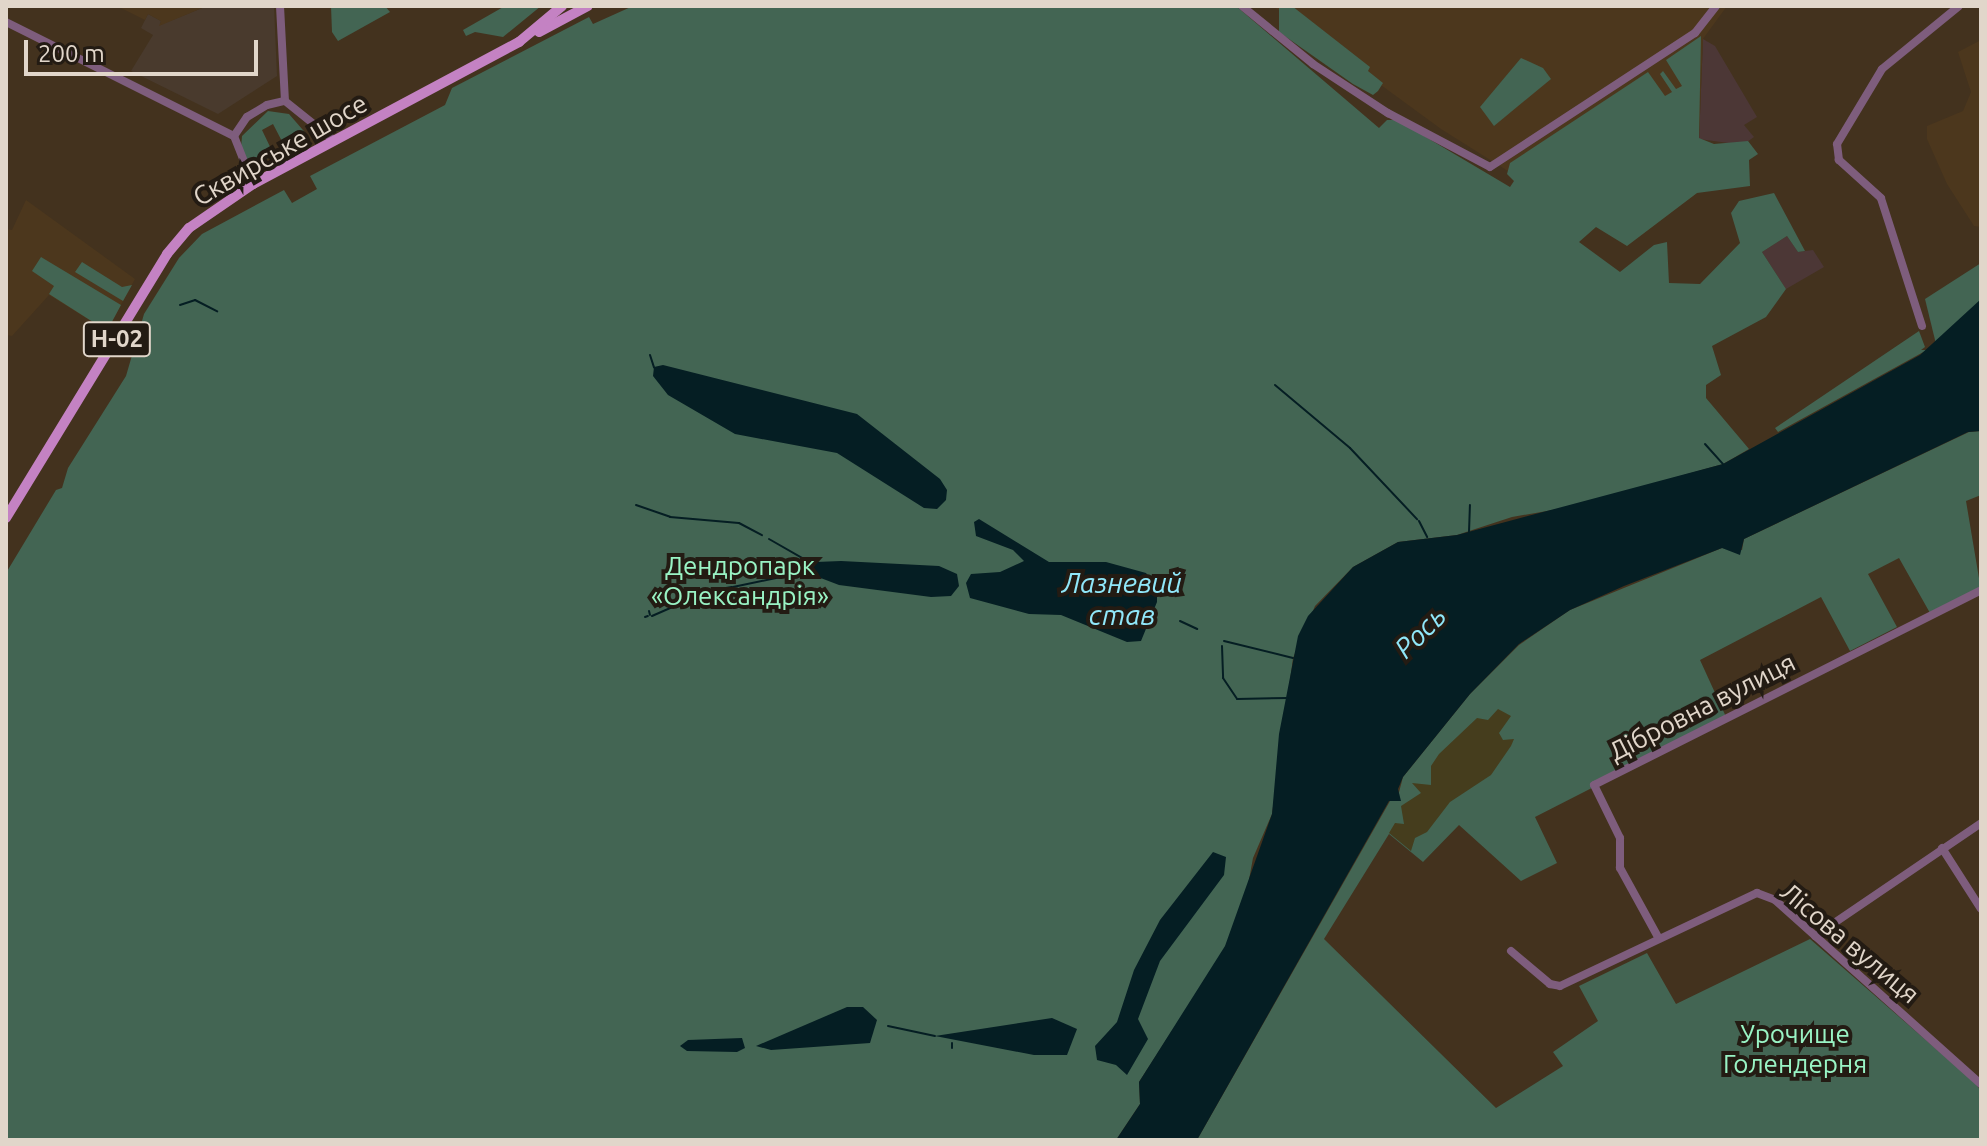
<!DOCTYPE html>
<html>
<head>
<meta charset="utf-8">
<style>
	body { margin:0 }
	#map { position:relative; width:1987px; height:1146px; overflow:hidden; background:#43321e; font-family:Ubuntu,sans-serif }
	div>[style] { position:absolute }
	.commercial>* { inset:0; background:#493a2d }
	.industrial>* { inset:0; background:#4c3736 }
	.built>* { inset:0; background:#4c371d }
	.green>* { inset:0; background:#436553 }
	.sand>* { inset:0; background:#453d1d }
	.water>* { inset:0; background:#051e23 }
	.stream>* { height:2px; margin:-1px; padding:0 1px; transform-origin:1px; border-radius:1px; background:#051e23 }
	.minor>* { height:8px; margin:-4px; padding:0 4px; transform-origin:4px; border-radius:4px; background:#7e5d7d }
	.major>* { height:10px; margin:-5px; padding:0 5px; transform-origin:5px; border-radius:5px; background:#c482c3 }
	span { translate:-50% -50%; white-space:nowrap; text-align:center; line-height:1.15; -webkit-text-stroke:8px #231b13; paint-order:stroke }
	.shield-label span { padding:2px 6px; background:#231b13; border:2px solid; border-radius:6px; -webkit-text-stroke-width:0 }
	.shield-label { font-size:24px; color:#e1d6ca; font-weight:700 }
	.street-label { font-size:26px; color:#e1d6ca }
	.park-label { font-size:26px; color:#99f3c4 }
	.water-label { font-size:28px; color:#90e7f9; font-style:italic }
	.frame { position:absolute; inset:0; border:8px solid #e1d6ca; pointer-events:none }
	.scale { position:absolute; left:24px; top:40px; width:234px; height:36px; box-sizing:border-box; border:4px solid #e1d6ca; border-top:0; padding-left:10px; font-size:24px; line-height:28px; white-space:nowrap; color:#e1d6ca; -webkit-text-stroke:6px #231b13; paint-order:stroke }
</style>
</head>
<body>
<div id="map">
	<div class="commercial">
		<i style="clip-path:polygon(207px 6px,274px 6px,277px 76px,218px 114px,131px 71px,153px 35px,141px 28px,148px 14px,161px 21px,160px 25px)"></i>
	</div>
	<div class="industrial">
		<i style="clip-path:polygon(1703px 39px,1715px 46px,1757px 117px,1744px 125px,1754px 137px,1743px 145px,1699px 139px)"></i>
		<i style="clip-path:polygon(1787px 236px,1798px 252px,1813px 250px,1824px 267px,1786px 289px,1762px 252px)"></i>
	</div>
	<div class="built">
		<i style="clip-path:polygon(117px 6px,207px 6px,159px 26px,161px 21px,148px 14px,145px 20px)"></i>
		<i style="clip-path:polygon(1273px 6px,1727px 6px,1703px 39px,1697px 193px,1627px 246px,1441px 129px)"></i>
		<i style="clip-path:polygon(1981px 40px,1981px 227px,1974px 226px,1947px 184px,1927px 139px,1927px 126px,1963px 111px,1971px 92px,1958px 52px)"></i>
		<i style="clip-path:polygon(26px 200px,135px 279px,107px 331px,49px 295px,12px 336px,6px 335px,6px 229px,12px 230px)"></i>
	</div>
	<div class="green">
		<i style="clip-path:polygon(331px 6px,385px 6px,390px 12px,338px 41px,332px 32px)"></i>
		<i style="clip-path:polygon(505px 6px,541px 6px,503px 37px,475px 32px,466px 36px,463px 30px)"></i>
		<i style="clip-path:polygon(633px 6px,1236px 6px,1379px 128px,1387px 120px,1397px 120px,1510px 187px,1514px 181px,1507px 174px,1510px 163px,1648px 72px,1665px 96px,1672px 92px,1660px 74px,1663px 71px,1676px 89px,1682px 86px,1666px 60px,1701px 36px,1699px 138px,1714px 144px,1748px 141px,1758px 154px,1749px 160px,1750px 186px,1697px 193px,1627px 246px,1596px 227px,1579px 242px,1620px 272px,1654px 245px,1667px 242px,1669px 283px,1700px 284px,1740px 243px,1731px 213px,1739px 201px,1774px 193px,1805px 251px,1798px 252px,1787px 236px,1762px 252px,1786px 289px,1766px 317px,1712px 346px,1721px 375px,1706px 385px,1706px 398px,1749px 449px,1723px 464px,1570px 507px,1512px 517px,1457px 535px,1398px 542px,1353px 567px,1315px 606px,1293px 658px,1272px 814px,1253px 858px,1246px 896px,1223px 952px,1139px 1082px,1140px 1104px,1116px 1140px,6px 1140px,6px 573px,56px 490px,62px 488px,68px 468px,126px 376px,144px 314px,179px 258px,202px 234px,284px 190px,292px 203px,317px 189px,310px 176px,445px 105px,452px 88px,589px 17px,593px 24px)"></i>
		<i style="clip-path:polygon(1292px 6px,1370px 67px,1368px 71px,1383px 83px,1378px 91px,1373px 95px,1353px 84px,1279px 32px,1279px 7px)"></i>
		<i style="clip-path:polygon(1521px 58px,1543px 68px,1551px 79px,1494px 126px,1480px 107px)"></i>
		<i style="clip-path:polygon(268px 111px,289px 114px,309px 137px,286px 149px,273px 124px,262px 130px,274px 155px,251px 167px,241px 148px,242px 136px)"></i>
		<i style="clip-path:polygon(41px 257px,121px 305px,107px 331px,49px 294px,54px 286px,32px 271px)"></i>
		<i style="clip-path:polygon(82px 262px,122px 287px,132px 285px,123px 301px,75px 272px)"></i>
		<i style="clip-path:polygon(1981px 263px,1981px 312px,1936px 344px,1925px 299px)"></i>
		<i style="clip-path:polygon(1919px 331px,1925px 347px,1921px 350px,1927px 350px,1778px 432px,1775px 428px)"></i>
		<i style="clip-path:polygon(1981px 431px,1981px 495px,1966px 501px,1981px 590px,1930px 613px,1899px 558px,1868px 574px,1897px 627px,1850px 651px,1821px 597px,1700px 660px,1727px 719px,1535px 817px,1557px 863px,1521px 881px,1459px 825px,1423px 862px,1389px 834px,1324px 939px,1496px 1108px,1563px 1066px,1553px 1052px,1598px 1021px,1579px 986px,1647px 953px,1676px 1004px,1810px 939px,1975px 1083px,1981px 1091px,1981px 1140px,1197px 1140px,1390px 801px,1398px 796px,1403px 777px,1470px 694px,1519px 645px,1570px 610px,1722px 548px,1742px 550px,1744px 539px,1969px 432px)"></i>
	</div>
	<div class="sand">
		<i style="clip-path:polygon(1498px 709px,1511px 716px,1499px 733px,1503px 740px,1514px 739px,1511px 746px,1491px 775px,1450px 802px,1427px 832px,1415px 838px,1411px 851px,1389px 833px,1395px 823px,1404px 824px,1401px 806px,1421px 793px,1412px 783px,1431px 785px,1431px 766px,1439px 754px,1477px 718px,1488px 720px)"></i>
	</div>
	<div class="water">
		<i style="clip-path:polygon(1981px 299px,1981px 431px,1968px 432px,1744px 539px,1740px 555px,1722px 548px,1624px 586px,1570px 610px,1519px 644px,1470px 694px,1403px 777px,1398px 789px,1401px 801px,1389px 801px,1197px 1140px,1116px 1140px,1140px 1104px,1139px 1082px,1225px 946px,1272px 814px,1279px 734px,1298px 636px,1308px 616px,1353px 567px,1398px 542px,1457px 535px,1723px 464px,1920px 355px)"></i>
		<i style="clip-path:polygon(663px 365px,857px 414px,940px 479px,947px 490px,946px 500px,937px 509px,924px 508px,837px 453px,735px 434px,668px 395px,653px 376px,654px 367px)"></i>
		<i style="clip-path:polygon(979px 519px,1049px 562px,1106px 562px,1146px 573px,1157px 588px,1157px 602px,1141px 641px,1127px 642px,1061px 615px,1029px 614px,970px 598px,966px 583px,971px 574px,1000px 572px,1024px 561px,1013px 550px,976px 536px,974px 522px)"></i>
		<i style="clip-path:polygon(841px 561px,939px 566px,957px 574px,959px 586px,951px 596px,931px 597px,839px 585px,805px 572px,816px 562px)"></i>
		<i style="clip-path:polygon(1213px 852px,1226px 857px,1224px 875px,1160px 961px,1138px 1019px,1148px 1039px,1127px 1075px,1116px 1065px,1097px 1060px,1095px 1046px,1117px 1022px,1134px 970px,1160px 920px)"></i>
		<i style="clip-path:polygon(847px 1007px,863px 1007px,877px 1020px,870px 1043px,771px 1050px,756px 1046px)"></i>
		<i style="clip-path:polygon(1052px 1018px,1077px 1029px,1067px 1055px,1034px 1055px,935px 1036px)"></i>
		<i style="clip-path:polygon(742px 1038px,745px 1048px,737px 1052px,687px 1051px,680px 1046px,688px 1040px)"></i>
	</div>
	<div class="stream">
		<i style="left:180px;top:305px;width:16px;rotate:-18deg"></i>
		<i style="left:195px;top:300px;width:25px;rotate:27deg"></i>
		<i style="left:650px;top:355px;width:13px;rotate:72deg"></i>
		<i style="left:1275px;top:385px;width:98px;rotate:40deg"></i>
		<i style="left:1350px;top:448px;width:98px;rotate:46.7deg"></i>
		<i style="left:1705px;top:444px;width:27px;rotate:48deg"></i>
		<i style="left:636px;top:505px;width:36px;rotate:19deg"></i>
		<i style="left:670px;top:517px;width:69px;rotate:5deg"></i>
		<i style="left:739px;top:523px;width:26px;rotate:28deg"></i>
		<i style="left:1419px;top:521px;width:18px;rotate:63deg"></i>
		<i style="left:1469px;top:532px;width:27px;rotate:-88deg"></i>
		<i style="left:769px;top:539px;width:48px;rotate:29.7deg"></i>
		<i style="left:733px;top:587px;width:74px;rotate:-11.8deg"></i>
		<i style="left:649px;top:611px;width:4px;rotate:76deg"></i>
		<i style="left:652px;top:616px;width:62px;rotate:-23.7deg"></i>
		<i style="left:709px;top:591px;width:23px;rotate:-10deg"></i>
		<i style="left:645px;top:617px;width:3px;rotate:-18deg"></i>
		<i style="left:1180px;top:621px;width:19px;rotate:25deg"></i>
		<i style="left:1224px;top:641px;width:71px;rotate:13.8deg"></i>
		<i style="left:1222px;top:646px;width:32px;rotate:88deg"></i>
		<i style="left:1223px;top:678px;width:25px;rotate:56deg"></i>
		<i style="left:1237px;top:699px;width:51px;rotate:-1.1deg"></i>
		<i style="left:888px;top:1026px;width:48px;rotate:12deg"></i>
		<i style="left:952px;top:1048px;width:5px;rotate:-90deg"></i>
	</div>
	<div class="minor">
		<i style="left:280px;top:6px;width:95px;rotate:87deg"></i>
		<i style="left:1242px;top:6px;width:92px;rotate:39.2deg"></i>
		<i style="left:1313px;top:64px;width:90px;rotate:33.2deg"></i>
		<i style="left:1388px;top:113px;width:115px;rotate:27.9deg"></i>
		<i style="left:1490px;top:167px;width:245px;rotate:-33.2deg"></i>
		<i style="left:1695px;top:33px;width:34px;rotate:-52deg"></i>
		<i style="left:6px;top:22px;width:255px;rotate:26.6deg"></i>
		<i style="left:253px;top:184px;width:52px;rotate:-111.6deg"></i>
		<i style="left:234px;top:136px;width:23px;rotate:-56deg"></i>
		<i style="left:247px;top:117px;width:23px;rotate:-31deg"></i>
		<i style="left:267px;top:105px;width:18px;rotate:-13deg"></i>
		<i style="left:285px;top:101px;width:64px;rotate:38.7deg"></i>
		<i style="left:1922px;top:326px;width:134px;rotate:-107.8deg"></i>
		<i style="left:1881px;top:198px;width:57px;rotate:-137.9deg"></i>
		<i style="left:1839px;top:160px;width:16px;rotate:-97deg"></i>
		<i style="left:1837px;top:144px;width:87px;rotate:-59deg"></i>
		<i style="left:1882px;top:69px;width:99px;rotate:-39.3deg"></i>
		<i style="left:1942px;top:848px;width:72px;rotate:57.4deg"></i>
		<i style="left:1815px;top:936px;width:201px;rotate:-34.2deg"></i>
		<i style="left:1658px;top:937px;width:79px;rotate:-118.8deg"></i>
		<i style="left:1620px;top:868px;width:30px;rotate:-90deg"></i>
		<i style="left:1620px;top:838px;width:59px;rotate:-116.1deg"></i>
		<i style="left:1594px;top:785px;width:433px;rotate:-26.7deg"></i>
		<i style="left:1511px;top:951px;width:51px;rotate:40.2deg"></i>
		<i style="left:1550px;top:984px;width:10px;rotate:11deg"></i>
		<i style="left:1560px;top:986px;width:218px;rotate:-25.3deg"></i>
		<i style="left:1757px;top:893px;width:19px;rotate:21deg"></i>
		<i style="left:1775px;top:900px;width:276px;rotate:41.8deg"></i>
	</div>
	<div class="major">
		<i style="left:539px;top:32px;width:55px;rotate:-28deg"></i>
		<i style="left:6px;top:518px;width:309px;rotate:-58.6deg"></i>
		<i style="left:167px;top:254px;width:34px;rotate:-50deg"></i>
		<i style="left:189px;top:228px;width:78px;rotate:-34.5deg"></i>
		<i style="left:253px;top:184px;width:302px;rotate:-28.1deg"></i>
		<i style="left:519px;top:42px;width:56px;rotate:-39.9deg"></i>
	</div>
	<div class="shield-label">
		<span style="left:117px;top:339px">Н-02</span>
	</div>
	<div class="street-label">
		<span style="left:280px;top:150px;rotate:-30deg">Сквирське шосе</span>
		<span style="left:1702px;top:707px;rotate:-27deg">Дібровна вулиця</span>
		<span style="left:1850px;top:943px;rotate:40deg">Лісова вулиця</span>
	</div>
	<div class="park-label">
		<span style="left:740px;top:581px">Дендропарк<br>«Олександрія»</span>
		<span style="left:1795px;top:1049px">Урочище<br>Голендерня</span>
	</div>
	<div class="water-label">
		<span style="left:1122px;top:599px">Лазневий<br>став</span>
		<span style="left:1420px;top:632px;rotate:-45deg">Рось</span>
	</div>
	<div class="frame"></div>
	<div class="scale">200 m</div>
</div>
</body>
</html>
